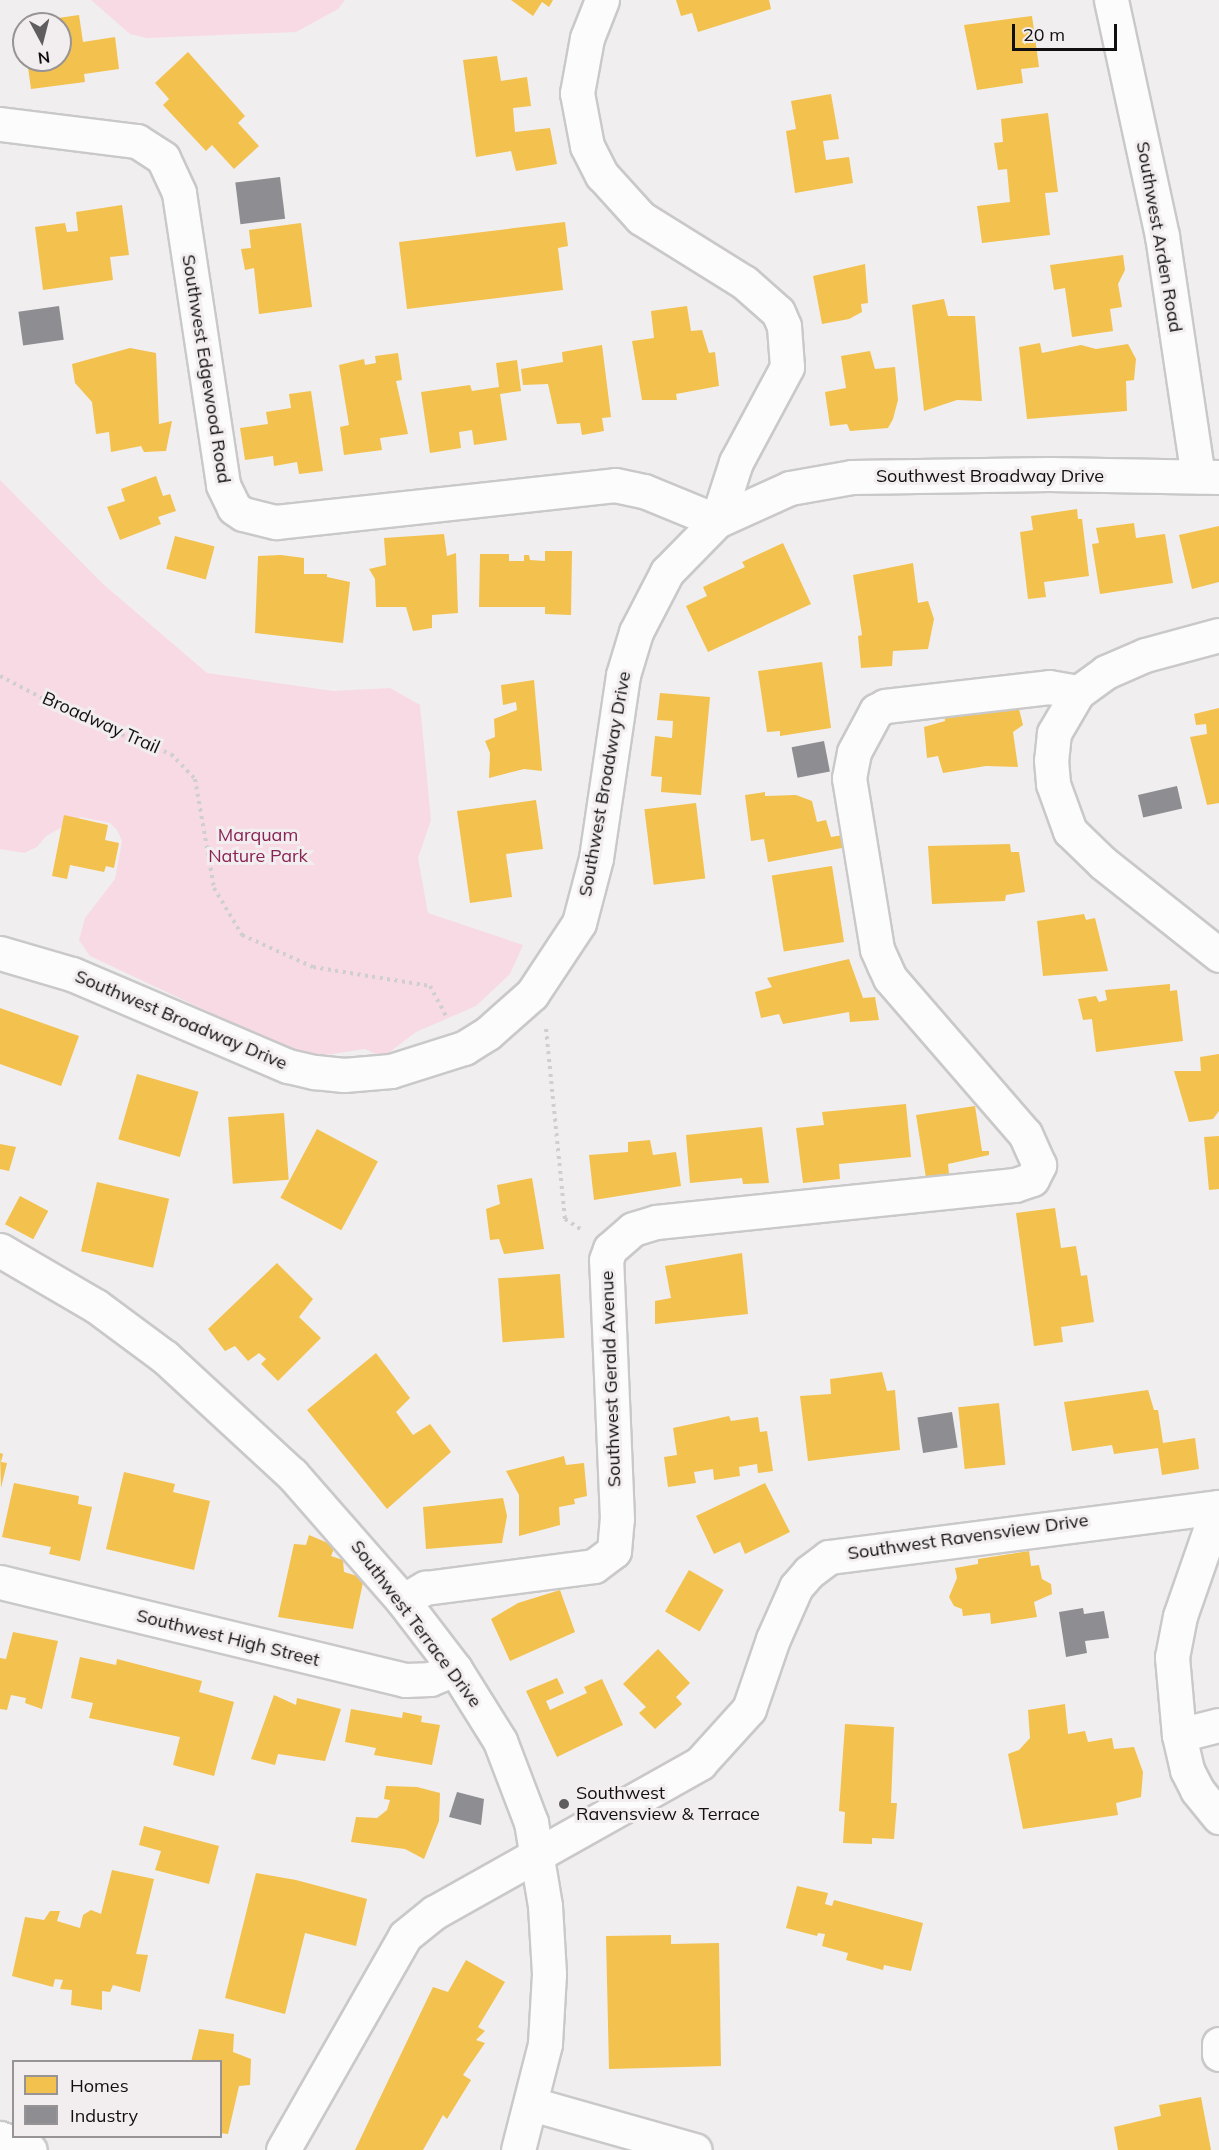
<!DOCTYPE html>
<html>
<head>
<meta charset="utf-8">
<style>
	body { margin:0 }
	#map { position:relative; width:1219px; height:2150px; overflow:hidden; background:#f1eeef; font-family:Mulish,sans-serif }
	div>[style] { position:absolute }
	.green>* { inset:0; background:#f8dae4 }
	.homes>* { inset:0; background:#f2c14e; transform-origin:0 0 }
	.industry>* { inset:0; background:#8d8d92; transform-origin:0 0 }
	.path>* { height:4px; margin-top:-2px; transform-origin:0; background:repeating-linear-gradient(90deg,#d0cfcf 0 3px,transparent 0 7.5px) }
	.roads { filter:drop-shadow(2px 0 #cac9c9) drop-shadow(-2px 0 #cac9c9) drop-shadow(0 2px #cac9c9) drop-shadow(0 -2px #cac9c9) }
	.minor>* { height:33px; margin:-16.5px; padding:0 16.5px; transform-origin:16.5px; border-radius:16.5px; background:#fdfcfd }
	.dots>* { width:16px; height:16px; translate:-50% -50%; box-sizing:border-box; border:3px solid #f2edee; border-radius:50% }
	span { translate:-50% -50%; white-space:nowrap; text-align:center; line-height:1.15; -webkit-text-stroke:6px #f2edee; paint-order:stroke }
	.street-label { font-size:18px; color:#110f10 }
	.park-label { font-size:18px; color:#892353 }
	.poi-label { font-size:18px; color:#110f10 }
	.left { translate:0 -50%; text-align:left }
	.legend { position:absolute; left:12px; top:2060px; width:210px; height:78px; box-sizing:border-box; background:#f2edee; border:2px solid #989495; margin:0; padding:8px 10px; list-style:none; font-size:18px; color:#110f10 }
	.legend li { display:flex; align-items:center; gap:12px; height:30px }
	.legend b { width:30px; border:2px solid #989495 }
	.north { position:absolute; left:12px; top:12px; width:60px; height:60px; box-sizing:border-box; background:#f2edee; border:2px solid #989495; border-radius:50%; rotate:173deg; font-size:16px; font-weight:700; line-height:24px; text-align:center; color:#110f10 }
	.north::after { content:''; display:block; margin:auto; width:21px; height:27px; background:#5f5d5e; clip-path:polygon(50% 0,100% 100%,50% 72%,0 100%) }
	.scale { position:absolute; left:1012px; top:24px; width:105px; height:27px; box-sizing:border-box; border:3px solid #110f10; border-top:0; padding-left:8px; font-size:18px; line-height:21px; white-space:nowrap; color:#110f10; -webkit-text-stroke:4px #f2edee; paint-order:stroke }
</style>
</head>
<body>
<div id="map">
	<div class="green">
		<i style="clip-path:polygon(91px 0,345px 0,338px 9px,296px 32px,147px 38px,130px 34px)"></i>
		<i style="clip-path:polygon(0 480px,103px 584px,207px 673px,333px 691px,390px 688px,420px 705px,431px 820px,418px 858px,428px 913px,523px 945px,510px 974px,476px 1006px,416px 1032px,383px 1057px,365px 1049px,325px 1055px,294px 1052px,90px 956px,79px 940px,85px 918px,115px 879px,122px 841px,117px 830px,110px 823px,81px 817px,46px 836px,37px 847px,24px 853px,0 849px)"></i>
	</div>
	<div class="homes">
		<i style="clip-path:polygon(511px 0,553px 0,549px 7px,542px 2px,533px 16px)"></i>
		<i style="clip-path:polygon(676px 0,769px 0,771px 9px,698px 32px,692px 13px,681px 16px)"></i>
		<i style="clip-path:polygon(79px 15px,83px 42px,115px 37px,119px 69px,84px 74px,85px 82px,31px 89px,27px 60px,60px 60px,60px 24px,23px 23px)"></i>
		<i style="clip-path:polygon(1032px 16px,1039px 67px,1021px 69px,1023px 83px,977px 90px,964px 25px)"></i>
		<i style="clip-path:polygon(188px 52px,245px 116px,238px 123px,259px 146px,234px 169px,212px 145px,206px 151px,163px 105px,169px 99px,155px 83px)"></i>
		<i style="clip-path:polygon(497px 56px,501px 81px,527px 77px,531px 106px,513px 108px,515px 132px,550px 128px,557px 164px,516px 171px,511px 151px,476px 157px,463px 60px)"></i>
		<i style="clip-path:polygon(831px 94px,839px 139px,823px 141px,826px 160px,849px 157px,853px 183px,795px 193px,786px 131px,796px 129px,791px 101px)"></i>
		<i style="clip-path:polygon(1048px 113px,1058px 192px,1045px 193px,1050px 235px,982px 243px,977px 206px,1010px 202px,1007px 169px,998px 170px,994px 143px,1003px 142px,1001px 119px)"></i>
		<i style="clip-path:polygon(122px 205px,129px 255px,110px 257px,113px 280px,43px 290px,35px 227px,65px 223px,67px 232px,78px 231px,76px 212px)"></i>
		<i style="clip-path:polygon(565px 222px,568px 246px,558px 248px,563px 290px,407px 309px,399px 242px)"></i>
		<i style="clip-path:polygon(301px 223px,312px 307px,259px 314px,254px 268px,245px 270px,241px 249px,251px 248px,249px 230px)"></i>
		<i style="clip-path:polygon(1123px 255px,1125px 270px,1118px 284px,1122px 307px,1110px 309px,1113px 331px,1072px 337px,1065px 288px,1054px 290px,1050px 265px)"></i>
		<i style="clip-path:polygon(865px 264px,868px 303px,861px 304px,862px 312px,849px 319px,822px 324px,813px 276px)"></i>
		<i style="clip-path:polygon(944px 299px,948px 316px,975px 316px,982px 401px,957px 400px,924px 411px,912px 305px)"></i>
		<i style="clip-path:polygon(687px 306px,691px 331px,702px 330px,709px 353px,715px 352px,719px 386px,676px 394px,677px 400px,642px 400px,632px 341px,654px 338px,651px 311px)"></i>
		<i style="clip-path:polygon(1040px 343px,1042px 353px,1081px 345px,1096px 349px,1128px 344px,1136px 359px,1134px 380px,1126px 381px,1127px 411px,1027px 419px,1019px 347px)"></i>
		<i style="clip-path:polygon(602px 345px,611px 417px,602px 418px,604px 431px,582px 435px,580px 423px,557px 424px,548px 384px,523px 385px,521px 369px,563px 362px,562px 352px)"></i>
		<i style="clip-path:polygon(130px 348px,156px 353px,159px 424px,172px 421px,166px 451px,144px 452px,141px 446px,111px 452px,109px 432px,96px 434px,92px 402px,75px 383px,72px 364px)"></i>
		<i style="clip-path:polygon(870px 351px,875px 369px,895px 367px,898px 400px,893px 419px,888px 428px,850px 431px,847px 424px,830px 426px,825px 392px,846px 388px,841px 356px)"></i>
		<i style="clip-path:polygon(398px 353px,402px 380px,396px 381px,408px 434px,380px 438px,382px 450px,344px 455px,340px 427px,349px 425px,339px 365px,364px 359px,365px 365px,376px 363px,375px 356px)"></i>
		<i style="clip-path:polygon(517px 360px,521px 391px,500px 394px,507px 440px,474px 445px,472px 430px,459px 432px,461px 448px,430px 453px,421px 392px,470px 385px,472px 391px,499px 387px,496px 363px)"></i>
		<i style="clip-path:polygon(311px 391px,323px 471px,299px 474px,297px 462px,274px 466px,273px 456px,245px 460px,240px 428px,268px 424px,266px 412px,291px 408px,289px 394px)"></i>
		<i style="clip-path:polygon(156px 476px,163px 496px,170px 494px,176px 511px,158px 517px,161px 524px,120px 540px,107px 507px,125px 501px,121px 489px)"></i>
		<i style="clip-path:polygon(1077px 509px,1078px 519px,1082px 519px,1089px 576px,1044px 582px,1046px 597px,1028px 599px,1020px 532px,1033px 530px,1031px 516px)"></i>
		<i style="clip-path:polygon(1134px 523px,1136px 538px,1165px 534px,1173px 583px,1100px 594px,1092px 544px,1099px 543px,1096px 528px)"></i>
		<i style="clip-path:polygon(1219px 526px,1219px 582px,1192px 589px,1179px 535px)"></i>
		<i style="clip-path:polygon(444px 534px,447px 556px,456px 553px,458px 613px,432px 615px,432px 628px,413px 631px,406px 607px,376px 607px,375px 579px,369px 569px,386px 565px,384px 538px)"></i>
		<i style="left:175px;top:536px;width:41px;height:34px;rotate:15deg"></i>
		<i style="clip-path:polygon(783px 543px,811px 604px,708px 652px,686px 606px,707px 596px,703px 587px,745px 567px,742px 562px)"></i>
		<i style="clip-path:polygon(545px 551px,572px 551px,571px 615px,545px 614px,545px 607px,479px 607px,480px 554px,509px 554px,509px 561px,524px 561px,524px 555px,529px 555px,530px 560px,545px 561px)"></i>
		<i style="clip-path:polygon(281px 555px,304px 558px,304px 574px,327px 574px,327px 577px,350px 582px,343px 643px,255px 633px,258px 556px)"></i>
		<i style="clip-path:polygon(913px 563px,918px 603px,928px 601px,934px 619px,928px 649px,893px 651px,892px 666px,861px 668px,858px 636px,862px 635px,853px 575px)"></i>
		<i style="clip-path:polygon(822px 662px,831px 728px,780px 736px,780px 731px,767px 732px,758px 671px)"></i>
		<i style="clip-path:polygon(534px 680px,542px 771px,524px 769px,489px 778px,490px 753px,485px 741px,495px 737px,494px 719px,517px 710px,516px 702px,503px 705px,501px 685px)"></i>
		<i style="clip-path:polygon(660px 693px,710px 697px,701px 795px,661px 792px,662px 777px,651px 776px,655px 736px,672px 738px,673px 721px,657px 720px)"></i>
		<i style="clip-path:polygon(1012px 701px,1019px 709px,1023px 725px,1013px 732px,1018px 767px,986px 766px,943px 773px,938px 756px,927px 758px,924px 727px,945px 721px,944px 709px)"></i>
		<i style="clip-path:polygon(1219px 708px,1219px 803px,1207px 805px,1190px 737px,1207px 734px,1206px 724px,1196px 725px,1194px 714px)"></i>
		<i style="clip-path:polygon(765px 792px,765px 796px,796px 795px,812px 801px,817px 822px,826px 820px,831px 837px,843px 835px,847px 847px,768px 862px,764px 839px,751px 841px,745px 795px)"></i>
		<i style="clip-path:polygon(536px 800px,543px 849px,506px 854px,512px 897px,470px 903px,457px 811px)"></i>
		<i style="left:696px;top:803px;width:76px;height:52px;rotate:83deg"></i>
		<i style="clip-path:polygon(64px 815px,108px 825px,105px 840px,119px 843px,114px 868px,106px 866px,104px 872px,70px 865px,67px 879px,52px 876px)"></i>
		<i style="clip-path:polygon(1010px 844px,1011px 852px,1019px 852px,1025px 892px,1006px 895px,1005px 901px,932px 904px,928px 846px)"></i>
		<i style="left:832px;top:866px;width:77px;height:61px;rotate:81deg"></i>
		<i style="clip-path:polygon(1084px 914px,1086px 920px,1095px 918px,1108px 971px,1043px 976px,1037px 921px)"></i>
		<i style="clip-path:polygon(849px 959px,863px 998px,875px 997px,879px 1020px,850px 1022px,849px 1012px,783px 1024px,779px 1014px,761px 1018px,755px 992px,772px 987px,767px 978px)"></i>
		<i style="clip-path:polygon(1170px 984px,1170px 991px,1177px 990px,1183px 1041px,1096px 1052px,1092px 1019px,1083px 1020px,1078px 999px,1096px 996px,1099px 1002px,1107px 1000px,1105px 990px)"></i>
		<i style="clip-path:polygon(0 1008px,79px 1036px,61px 1086px,0 1064px)"></i>
		<i style="clip-path:polygon(1219px 1054px,1219px 1111px,1213px 1119px,1189px 1122px,1174px 1071px,1201px 1071px,1200px 1057px)"></i>
		<i style="left:137px;top:1074px;width:64px;height:68px;rotate:16deg"></i>
		<i style="clip-path:polygon(906px 1104px,911px 1157px,839px 1164px,840px 1179px,803px 1183px,796px 1128px,824px 1125px,822px 1112px)"></i>
		<i style="clip-path:polygon(975px 1106px,982px 1151px,989px 1151px,989px 1155px,948px 1164px,949px 1174px,926px 1178px,916px 1115px)"></i>
		<i style="left:284px;top:1113px;width:67px;height:56px;rotate:86deg"></i>
		<i style="clip-path:polygon(762px 1127px,769px 1183px,743px 1184px,742px 1178px,690px 1183px,686px 1135px)"></i>
		<i style="left:317px;top:1129px;width:69px;height:78px;rotate:28deg"></i>
		<i style="clip-path:polygon(1219px 1136px,1219px 1189px,1209px 1190px,1204px 1137px)"></i>
		<i style="clip-path:polygon(650px 1140px,653px 1155px,676px 1152px,681px 1186px,594px 1200px,589px 1155px,628px 1152px,628px 1142px)"></i>
		<i style="clip-path:polygon(0 1144px,16px 1147px,9px 1171px,0 1169px)"></i>
		<i style="clip-path:polygon(532px 1178px,544px 1249px,504px 1254px,499px 1239px,490px 1240px,486px 1209px,500px 1204px,497px 1185px)"></i>
		<i style="left:97px;top:1182px;width:74px;height:71px;rotate:13deg"></i>
		<i style="left:20px;top:1196px;width:32px;height:32px;rotate:28deg"></i>
		<i style="clip-path:polygon(1055px 1208px,1061px 1248px,1076px 1246px,1081px 1276px,1087px 1275px,1094px 1322px,1061px 1327px,1063px 1342px,1034px 1346px,1016px 1213px)"></i>
		<i style="clip-path:polygon(742px 1253px,748px 1314px,655px 1324px,655px 1301px,671px 1298px,665px 1266px)"></i>
		<i style="clip-path:polygon(277px 1263px,313px 1299px,299px 1317px,321px 1338px,278px 1381px,261px 1364px,266px 1359px,259px 1353px,248px 1361px,235px 1346px,225px 1351px,208px 1329px)"></i>
		<i style="left:560px;top:1274px;width:64px;height:62px;rotate:86deg"></i>
		<i style="clip-path:polygon(376px 1353px,410px 1398px,396px 1412px,413px 1435px,430px 1424px,451px 1452px,387px 1509px,307px 1410px)"></i>
		<i style="clip-path:polygon(882px 1372px,887px 1391px,895px 1390px,900px 1450px,808px 1461px,800px 1396px,831px 1394px,830px 1379px)"></i>
		<i style="clip-path:polygon(1148px 1390px,1154px 1410px,1158px 1410px,1163px 1443px,1195px 1438px,1199px 1469px,1162px 1475px,1158px 1448px,1114px 1454px,1112px 1445px,1072px 1451px,1064px 1402px)"></i>
		<i style="left:999px;top:1403px;width:62px;height:41px;rotate:84deg"></i>
		<i style="clip-path:polygon(729px 1416px,731px 1421px,758px 1417px,760px 1432px,767px 1431px,773px 1471px,758px 1473px,757px 1464px,739px 1467px,740px 1476px,714px 1480px,713px 1469px,694px 1472px,696px 1483px,668px 1487px,664px 1457px,677px 1455px,673px 1428px)"></i>
		<i style="clip-path:polygon(0 1453px,3px 1454px,1px 1462px,7px 1463px,1px 1488px)"></i>
		<i style="clip-path:polygon(564px 1456px,566px 1465px,584px 1463px,587px 1496px,574px 1499px,575px 1504px,559px 1507px,560px 1525px,519px 1536px,519px 1495px,506px 1471px)"></i>
		<i style="clip-path:polygon(124px 1472px,175px 1484px,173px 1492px,210px 1501px,194px 1570px,106px 1549px)"></i>
		<i style="clip-path:polygon(14px 1483px,79px 1496px,78px 1504px,92px 1507px,80px 1561px,49px 1554px,51px 1547px,2px 1537px)"></i>
		<i style="clip-path:polygon(765px 1483px,790px 1532px,745px 1554px,740px 1542px,714px 1554px,696px 1516px)"></i>
		<i style="clip-path:polygon(503px 1498px,507px 1516px,502px 1543px,426px 1549px,423px 1507px)"></i>
		<i style="clip-path:polygon(309px 1535px,335px 1546px,331px 1556px,343px 1560px,344px 1572px,364px 1578px,353px 1629px,278px 1617px,294px 1544px,306px 1545px)"></i>
		<i style="clip-path:polygon(1029px 1551px,1031px 1566px,1039px 1565px,1042px 1579px,1051px 1584px,1052px 1594px,1034px 1602px,1037px 1617px,991px 1624px,990px 1613px,963px 1616px,962px 1609px,954px 1606px,949px 1597px,957px 1578px,955px 1568px,978px 1564px,978px 1559px)"></i>
		<i style="left:689px;top:1570px;width:40px;height:48px;rotate:30deg"></i>
		<i style="clip-path:polygon(560px 1590px,575px 1632px,510px 1661px,491px 1619px,518px 1603px)"></i>
		<i style="clip-path:polygon(13px 1632px,58px 1641px,42px 1709px,25px 1703px,26px 1698px,11px 1695px,7px 1710px,0 1709px,0 1658px,6px 1659px)"></i>
		<i style="clip-path:polygon(658px 1649px,690px 1683px,676px 1697px,682px 1704px,655px 1729px,639px 1713px,646px 1707px,623px 1684px)"></i>
		<i style="clip-path:polygon(80px 1657px,116px 1665px,117px 1659px,202px 1681px,199px 1692px,234px 1702px,214px 1776px,173px 1765px,180px 1737px,89px 1718px,93px 1703px,71px 1698px)"></i>
		<i style="clip-path:polygon(557px 1678px,564px 1693px,546px 1701px,550px 1710px,587px 1693px,584px 1687px,602px 1679px,623px 1725px,557px 1757px,526px 1691px)"></i>
		<i style="clip-path:polygon(274px 1695px,296px 1705px,297px 1698px,341px 1709px,325px 1761px,278px 1754px,275px 1765px,251px 1759px)"></i>
		<i style="clip-path:polygon(1065px 1704px,1068px 1734px,1085px 1731px,1088px 1742px,1112px 1738px,1114px 1749px,1134px 1747px,1143px 1772px,1141px 1797px,1116px 1803px,1118px 1815px,1023px 1829px,1008px 1754px,1019px 1750px,1030px 1738px,1028px 1710px)"></i>
		<i style="clip-path:polygon(351px 1709px,402px 1718px,403px 1712px,422px 1716px,421px 1722px,440px 1725px,432px 1765px,374px 1755px,376px 1748px,345px 1742px)"></i>
		<i style="clip-path:polygon(845px 1724px,894px 1727px,891px 1803px,897px 1803px,894px 1839px,872px 1838px,872px 1844px,843px 1843px,845px 1812px,839px 1811px)"></i>
		<i style="clip-path:polygon(386px 1786px,417px 1787px,440px 1793px,439px 1821px,424px 1859px,405px 1849px,351px 1842px,356px 1817px,377px 1818px,387px 1810px,390px 1800px,384px 1799px)"></i>
		<i style="clip-path:polygon(144px 1826px,219px 1846px,209px 1884px,155px 1870px,161px 1851px,139px 1845px)"></i>
		<i style="clip-path:polygon(112px 1870px,154px 1879px,136px 1954px,148px 1955px,140px 1992px,113px 1985px,110px 1992px,102px 1991px,102px 2010px,71px 2005px,72px 1990px,60px 1989px,63px 1980px,55px 1979px,53px 1987px,12px 1976px,25px 1917px,44px 1920px,50px 1911px,60px 1911px,57px 1921px,80px 1928px,83px 1915px,91px 1910px,101px 1914px)"></i>
		<i style="clip-path:polygon(256px 1873px,296px 1880px,367px 1899px,356px 1946px,305px 1933px,285px 2014px,225px 1998px)"></i>
		<i style="clip-path:polygon(797px 1886px,828px 1893px,825px 1904px,832px 1906px,834px 1900px,923px 1923px,911px 1971px,884px 1965px,883px 1970px,846px 1960px,848px 1953px,822px 1946px,825px 1934px,818px 1933px,817px 1936px,786px 1928px)"></i>
		<i style="clip-path:polygon(671px 1935px,671px 1944px,719px 1943px,721px 2066px,609px 2069px,606px 1936px)"></i>
		<i style="clip-path:polygon(466px 1960px,505px 1982px,478px 2027px,485px 2031px,476px 2040px,485px 2043px,463px 2075px,471px 2080px,447px 2119px,443px 2115px,423px 2150px,355px 2150px,433px 1987px,448px 1992px)"></i>
		<i style="clip-path:polygon(199px 2029px,234px 2034px,233px 2052px,251px 2059px,250px 2085px,239px 2086px,228px 2134px,220px 2133px,220px 2062px,191px 2062px)"></i>
		<i style="clip-path:polygon(1201px 2097px,1211px 2150px,1118px 2150px,1114px 2127px,1161px 2116px,1159px 2105px)"></i>
	</div>
	<div class="industry">
		<i style="left:280px;top:177px;width:42px;height:45px;rotate:83deg"></i>
		<i style="left:59px;top:306px;width:34px;height:41px;rotate:82deg"></i>
		<i style="left:824px;top:741px;width:31px;height:33px;rotate:79deg"></i>
		<i style="left:1177px;top:786px;width:23px;height:40px;rotate:77deg"></i>
		<i style="left:952px;top:1412px;width:36px;height:35px;rotate:81deg"></i>
		<i style="clip-path:polygon(1083px 1608px,1084px 1614px,1104px 1611px,1109px 1638px,1085px 1641px,1087px 1653px,1066px 1657px,1059px 1612px)"></i>
		<i style="clip-path:polygon(457px 1792px,484px 1799px,481px 1825px,449px 1817px)"></i>
	</div>
	<div class="path">
		<i style="left:0;top:676px;width:90px;rotate:27.7deg"></i>
		<i style="left:80px;top:718px;width:98px;rotate:21.6deg"></i>
		<i style="left:171px;top:754px;width:35px;rotate:46deg"></i>
		<i style="left:195px;top:779px;width:111px;rotate:80.1deg"></i>
		<i style="left:214px;top:888px;width:55px;rotate:59.2deg"></i>
		<i style="left:242px;top:935px;width:78px;rotate:24.3deg"></i>
		<i style="left:313px;top:967px;width:119px;rotate:9.2deg"></i>
		<i style="left:430px;top:986px;width:36px;rotate:62deg"></i>
		<i style="left:546px;top:1029px;width:191px;rotate:84.3deg"></i>
		<i style="left:565px;top:1219px;width:20px;rotate:33deg"></i>
	</div>
	<div class="roads">
		<div class="minor">
			<i style="left:602px;top:0;width:41px;rotate:111.5deg"></i>
			<i style="left:587px;top:38px;width:56px;rotate:100.3deg"></i>
			<i style="left:577px;top:93px;width:54px;rotate:79.3deg"></i>
			<i style="left:587px;top:146px;width:33px;rotate:63deg"></i>
			<i style="left:602px;top:175px;width:58px;rotate:47.8deg"></i>
			<i style="left:641px;top:218px;width:121px;rotate:31.9deg"></i>
			<i style="left:744px;top:282px;width:45px;rotate:41.4deg"></i>
			<i style="left:778px;top:312px;width:15px;rotate:67deg"></i>
			<i style="left:784px;top:326px;width:41px;rotate:85.8deg"></i>
			<i style="left:787px;top:367px;width:108px;rotate:118.2deg"></i>
			<i style="left:736px;top:462px;width:62px;rotate:107.9deg"></i>
			<i style="left:1111px;top:0;width:241px;rotate:77.8deg"></i>
			<i style="left:1162px;top:236px;width:243px;rotate:81.5deg"></i>
			<i style="left:0;top:124px;width:138px;rotate:7.1deg"></i>
			<i style="left:137px;top:141px;width:31px;rotate:33deg"></i>
			<i style="left:163px;top:158px;width:38px;rotate:65deg"></i>
			<i style="left:179px;top:193px;width:295px;rotate:81.4deg"></i>
			<i style="left:223px;top:485px;width:25px;rotate:64deg"></i>
			<i style="left:234px;top:508px;width:11px;rotate:34deg"></i>
			<i style="left:243px;top:514px;width:34px;rotate:14deg"></i>
			<i style="left:276px;top:522px;width:341px;rotate:-6.2deg"></i>
			<i style="left:615px;top:485px;width:30px;rotate:12deg"></i>
			<i style="left:644px;top:491px;width:79px;rotate:22.3deg"></i>
			<i style="left:1219px;top:635px;width:77px;rotate:164.9deg"></i>
			<i style="left:1145px;top:655px;width:43px;rotate:156.4deg"></i>
			<i style="left:1106px;top:672px;width:34px;rotate:144deg"></i>
			<i style="left:1078px;top:692px;width:48px;rotate:120.3deg"></i>
			<i style="left:1054px;top:733px;width:27px;rotate:96deg"></i>
			<i style="left:1051px;top:760px;width:24px;rotate:85deg"></i>
			<i style="left:1053px;top:784px;width:50px;rotate:70.1deg"></i>
			<i style="left:1070px;top:831px;width:46px;rotate:44.1deg"></i>
			<i style="left:1103px;top:863px;width:148px;rotate:38.4deg"></i>
			<i style="left:0;top:953px;width:75px;rotate:16.3deg"></i>
			<i style="left:72px;top:974px;width:235px;rotate:23.1deg"></i>
			<i style="left:288px;top:1066px;width:28px;rotate:13deg"></i>
			<i style="left:315px;top:1072px;width:29px;rotate:6deg"></i>
			<i style="left:344px;top:1075px;width:47px;rotate:-4.9deg"></i>
			<i style="left:391px;top:1071px;width:77px;rotate:-17.5deg"></i>
			<i style="left:464px;top:1048px;width:28px;rotate:-32deg"></i>
			<i style="left:488px;top:1033px;width:59px;rotate:-41.6deg"></i>
			<i style="left:532px;top:994px;width:85px;rotate:-56.5deg"></i>
			<i style="left:579px;top:923px;width:67px;rotate:-75.3deg"></i>
			<i style="left:596px;top:858px;width:185px;rotate:-81.6deg"></i>
			<i style="left:623px;top:675px;width:45px;rotate:-73.2deg"></i>
			<i style="left:636px;top:632px;width:68px;rotate:-62.7deg"></i>
			<i style="left:667px;top:572px;width:71px;rotate:-45.6deg"></i>
			<i style="left:717px;top:521px;width:80px;rotate:-24.3deg"></i>
			<i style="left:790px;top:488px;width:63px;rotate:-10.1deg"></i>
			<i style="left:852px;top:477px;width:197px;rotate:-0.9deg"></i>
			<i style="left:1049px;top:474px;width:170px;rotate:1deg"></i>
			<i style="left:0;top:1250px;width:111px;rotate:30.3deg"></i>
			<i style="left:96px;top:1306px;width:86px;rotate:36.5deg"></i>
			<i style="left:165px;top:1357px;width:173px;rotate:42.7deg"></i>
			<i style="left:292px;top:1474px;width:169px;rotate:48.8deg"></i>
			<i style="left:403px;top:1601px;width:86px;rotate:52.6deg"></i>
			<i style="left:455px;top:1669px;width:85px;rotate:58deg"></i>
			<i style="left:500px;top:1741px;width:87px;rotate:69.1deg"></i>
			<i style="left:531px;top:1822px;width:85px;rotate:80.5deg"></i>
			<i style="left:545px;top:1906px;width:68px;rotate:86.6deg"></i>
			<i style="left:549px;top:1974px;width:70px;rotate:93.3deg"></i>
			<i style="left:545px;top:2044px;width:109px;rotate:104.3deg"></i>
			<i style="left:1218px;top:1507px;width:115px;rotate:109.2deg"></i>
			<i style="left:1180px;top:1616px;width:42px;rotate:101deg"></i>
			<i style="left:1172px;top:1657px;width:78px;rotate:84.9deg"></i>
			<i style="left:1179px;top:1735px;width:36px;rotate:77deg"></i>
			<i style="left:1187px;top:1770px;width:22px;rotate:63deg"></i>
			<i style="left:1197px;top:1790px;width:35px;rotate:51deg"></i>
			<i style="left:0;top:1582px;width:417px;rotate:13.6deg"></i>
			<i style="left:405px;top:1680px;width:25px;rotate:-2deg"></i>
			<i style="left:430px;top:1679px;width:27px;rotate:-22deg"></i>
			<i style="left:403px;top:1601px;width:26px;rotate:-31deg"></i>
			<i style="left:425px;top:1588px;width:170px;rotate:-7.4deg"></i>
			<i style="left:594px;top:1566px;width:25px;rotate:-37deg"></i>
			<i style="left:614px;top:1551px;width:32px;rotate:-85deg"></i>
			<i style="left:617px;top:1519px;width:259px;rotate:-92.4deg"></i>
			<i style="left:606px;top:1260px;width:12px;rotate:-70deg"></i>
			<i style="left:610px;top:1249px;width:30px;rotate:-41deg"></i>
			<i style="left:633px;top:1229px;width:24px;rotate:-17deg"></i>
			<i style="left:656px;top:1222px;width:361px;rotate:-5.9deg"></i>
			<i style="left:1015px;top:1185px;width:18px;rotate:-19deg"></i>
			<i style="left:1032px;top:1179px;width:16px;rotate:-63deg"></i>
			<i style="left:1039px;top:1165px;width:34px;rotate:-114deg"></i>
			<i style="left:1025px;top:1134px;width:206px;rotate:-130.9deg"></i>
			<i style="left:890px;top:978px;width:14px;rotate:-115deg"></i>
			<i style="left:884px;top:965px;width:17px;rotate:-114deg"></i>
			<i style="left:877px;top:949px;width:173px;rotate:-99.3deg"></i>
			<i style="left:849px;top:778px;width:26px;rotate:-79deg"></i>
			<i style="left:854px;top:752px;width:47px;rotate:-61.8deg"></i>
			<i style="left:876px;top:711px;width:10px;rotate:-29deg"></i>
			<i style="left:885px;top:706px;width:165px;rotate:-6.6deg"></i>
			<i style="left:1049px;top:687px;width:29px;rotate:10deg"></i>
			<i style="left:1179px;top:1735px;width:41px;rotate:-14deg"></i>
			<i style="left:1219px;top:2044px;width:10px;rotate:90deg"></i>
			<i style="left:532px;top:2104px;width:169px;rotate:15.8deg"></i>
			<i style="left:0;top:2138px;width:32px;rotate:22deg"></i>
			<i style="left:283px;top:2150px;width:246px;rotate:-60.3deg"></i>
			<i style="left:405px;top:1936px;width:38px;rotate:-39deg"></i>
			<i style="left:435px;top:1912px;width:304px;rotate:-29.3deg"></i>
			<i style="left:700px;top:1763px;width:73px;rotate:-47.8deg"></i>
			<i style="left:749px;top:1709px;width:74px;rotate:-71.1deg"></i>
			<i style="left:773px;top:1639px;width:57px;rotate:-66.1deg"></i>
			<i style="left:796px;top:1587px;width:20px;rotate:-49deg"></i>
			<i style="left:809px;top:1572px;width:25px;rotate:-37deg"></i>
			<i style="left:829px;top:1557px;width:393px;rotate:-7.3deg"></i>
		</div>
	</div>
	<div class="dots">
		<i style="left:564px;top:1804px;background:#5f5d5e"></i>
	</div>
	<div class="street-label">
		<span style="left:1159px;top:237px;rotate:80deg">Southwest Arden Road</span>
		<span style="left:206px;top:369px;rotate:81deg">Southwest Edgewood Road</span>
		<span style="left:990px;top:476px">Southwest Broadway Drive</span>
		<span style="left:101px;top:723px;rotate:24deg">Broadway Trail</span>
		<span style="left:605px;top:784px;rotate:-80deg">Southwest Broadway Drive</span>
		<span style="left:181px;top:1020px;rotate:23deg">Southwest Broadway Drive</span>
		<span style="left:611px;top:1379px;rotate:-92deg">Southwest Gerald Avenue</span>
		<span style="left:968px;top:1537px;rotate:-8deg">Southwest Ravensview Drive</span>
		<span style="left:416px;top:1624px;rotate:53deg">Southwest Terrace Drive</span>
		<span style="left:228px;top:1638px;rotate:14deg">Southwest High Street</span>
	</div>
	<div class="park-label">
		<span style="left:258px;top:846px">Marquam<br>Nature Park</span>
	</div>
	<div class="poi-label">
		<span class="left" style="left:576px;top:1804px">Southwest<br>Ravensview &amp; Terrace</span>
	</div>
	<ul class="legend">
	<li><b style="height:16px;background:#f2c14e"></b>Homes</li>
	<li><b style="height:16px;background:#8d8d92"></b>Industry</li>
	</ul>
	<div class="north">N</div>
	<div class="scale">20 m</div>
</div>
</body>
</html>
